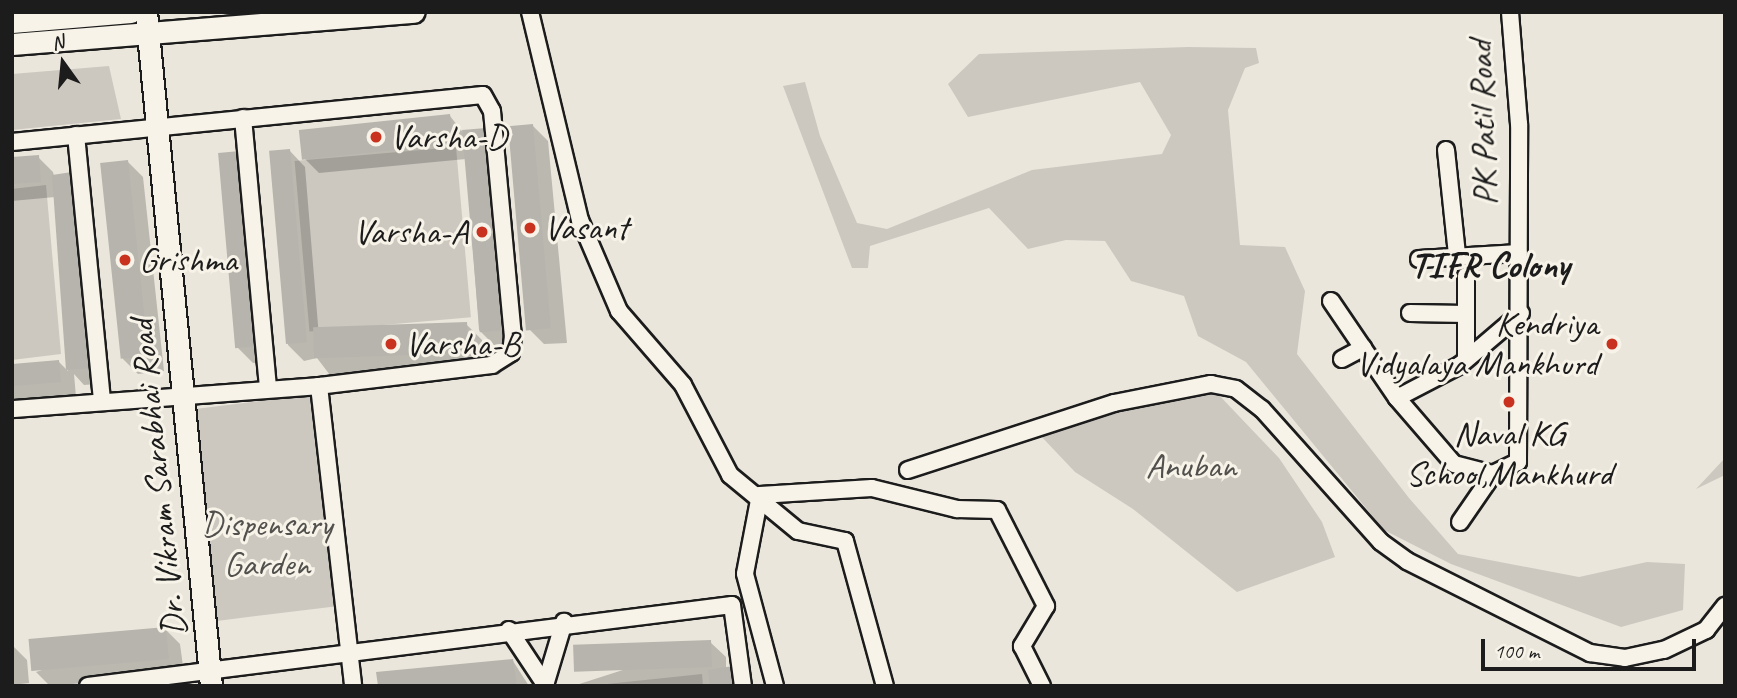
<!DOCTYPE html>
<html>
<head>
<meta charset="utf-8">
<style>
	body { margin:0 }
	#map { position:relative; width:1737px; height:698px; overflow:hidden; background:#eae6dc; font-family:Caveat,sans-serif }
	div>[style] { position:absolute }
	.green>* { inset:0; background:#ccc8c0; transform-origin:0 0 }
	.shadow>* { inset:0; background:#0003 }
	.building>* { inset:0; background:#b6b4ac; transform-origin:0 0 }
	.roads { filter:drop-shadow(2px 0 #1c1c1c) drop-shadow(-2px 0 #1c1c1c) drop-shadow(0 2px #1c1c1c) drop-shadow(0 -2px #1c1c1c) }
	.street>* { height:16px; margin:-8px; padding:0 8px; transform-origin:8px; border-radius:8px; background:#f7f3e8 }
	.secondary>* { height:21px; margin:-10.5px; padding:0 10.5px; transform-origin:10.5px; border-radius:10.5px; background:#f7f3e8 }
	.dots>* { width:19px; height:19px; translate:-50% -50%; box-sizing:border-box; border:4px solid #f7f3e8; border-radius:50% }
	span { translate:-50% -50%; white-space:nowrap; text-align:center; line-height:1.15; -webkit-text-stroke:6px #f7f3e8; paint-order:stroke }
	.street-label { font-size:35px; color:#1c1c1c }
	.poi-label { font-size:35px; color:#1c1c1c }
	.left { translate:0 -50%; text-align:left }
	.right { translate:-100% -50%; text-align:right }
	.park-label { font-size:35px; color:#51504d }
	.neighbourhood-label { font-size:37px; color:#1c1c1c; font-weight:700 }
	.frame { position:absolute; inset:0; border:14px solid #1c1c1c; pointer-events:none }
	.north { position:absolute; left:28px; top:28px; width:70px; height:70px; -webkit-text-stroke:5px #f7f3e8; paint-order:stroke; rotate:345deg; font-size:19px; font-weight:700; line-height:28px; text-align:center; color:#1c1c1c }
	.north::after { content:''; display:block; margin:auto; width:24px; height:32px; background:#1c1c1c; clip-path:polygon(50% 0,100% 100%,50% 72%,0 100%) }
	.scale { position:absolute; left:1481px; top:639px; width:215px; height:32px; box-sizing:border-box; border:4px solid #1c1c1c; border-top:0; padding-left:9px; font-size:21px; line-height:24px; white-space:nowrap; color:#1c1c1c; -webkit-text-stroke:5px #f7f3e8; paint-order:stroke }
</style>
</head>
<body>
<div id="map">
	<div class="green">
		<i style="clip-path:polygon(1188px 47px,1256px 48px,1259px 63px,1245px 68px,1228px 110px,1240px 245px,1285px 247px,1305px 291px,1297px 354px,1409px 498px,1458px 554px,1579px 577px,1647px 562px,1685px 564px,1683px 610px,1621px 627px,1451px 564px,1384px 530px,1246px 362px,1198px 336px,1184px 296px,1131px 281px,1105px 241px,1066px 240px,1028px 249px,989px 208px,870px 246px,868px 268px,852px 268px,783px 86px,805px 82px,820px 136px,857px 223px,887px 229px,1032px 170px,1162px 154px,1171px 135px,1140px 82px,968px 117px,948px 84px,979px 54px)"></i>
		<i style="clip-path:polygon(109px 66px,121px 119px,12px 130px,12px 74px)"></i>
		<i style="left:456px;top:147px;width:171px;height:162px;rotate:85deg"></i>
		<i style="clip-path:polygon(46px 185px,61px 354px,12px 360px,12px 189px)"></i>
		<i style="clip-path:polygon(1217px 393px,1279px 458px,1322px 522px,1335px 557px,1237px 592px,1133px 509px,1075px 472px,1039px 434px,1189px 394px)"></i>
		<i style="left:317px;top:394px;width:213px;height:131px;rotate:83deg"></i>
		<i style="clip-path:polygon(1725px 458px,1725px 475px,1696px 489px)"></i>
		<i style="clip-path:polygon(702px 674px,703px 686px,588px 686px)"></i>
	</div>
	<div class="shadow">
		<i style="clip-path:polygon(450px 116px,465px 135px,485px 130px,517px 345px,495px 346px,479px 330px,466px 159px,319px 173px,303px 157px)"></i>
		<i style="clip-path:polygon(533px 126px,548px 141px,567px 343px,544px 344px,528px 328px)"></i>
		<i style="clip-path:polygon(290px 151px,305px 167px,319px 337px,466px 324px,482px 340px,483px 368px,333px 379px,317px 358px,304px 361px,288px 345px)"></i>
		<i style="clip-path:polygon(239px 152px,272px 361px,253px 363px,237px 347px)"></i>
		<i style="clip-path:polygon(38px 157px,53px 172px,108px 383px,84px 385px,74px 374px,76px 397px,12px 405px,12px 367px,58px 361px,68px 371px,55px 197px,12px 201px,12px 160px)"></i>
		<i style="clip-path:polygon(128px 162px,143px 177px,164px 371px,138px 374px,123px 359px)"></i>
		<i style="clip-path:polygon(165px 629px,180px 644px,184px 674px,50px 686px,36px 672px)"></i>
		<i style="clip-path:polygon(710px 642px,726px 657px,726px 669px,748px 686px,573px 686px)"></i>
		<i style="clip-path:polygon(12px 645px,27px 660px,29px 683px,12px 685px)"></i>
		<i style="clip-path:polygon(513px 661px,529px 686px,380px 686px)"></i>
	</div>
	<div class="building">
		<i style="left:450px;top:114px;width:30px;height:152px;rotate:84deg"></i>
		<i style="left:533px;top:124px;width:205px;height:25px;rotate:85deg"></i>
		<i style="left:486px;top:128px;width:203px;height:24px;rotate:85deg"></i>
		<i style="left:290px;top:149px;width:194px;height:21px;rotate:85deg"></i>
		<i style="left:240px;top:151px;width:196px;height:22px;rotate:85deg"></i>
		<i style="left:39px;top:155px;width:27px;height:27px;rotate:86deg"></i>
		<i style="left:128px;top:160px;width:197px;height:28px;rotate:84deg"></i>
		<i style="clip-path:polygon(72px 172px,93px 368px,66px 370px,52px 175px)"></i>
		<i style="left:467px;top:322px;width:31px;height:154px;rotate:88deg"></i>
		<i style="left:59px;top:360px;width:22px;height:47px;rotate:85deg"></i>
		<i style="left:166px;top:627px;width:32px;height:138px;rotate:85deg"></i>
		<i style="left:711px;top:640px;width:27px;height:138px;rotate:88deg"></i>
		<i style="clip-path:polygon(513px 659px,517px 686px,378px 686px,376px 672px)"></i>
		<i style="clip-path:polygon(733px 666px,734px 686px,710px 686px,708px 670px)"></i>
	</div>
	<div class="roads">
		<div class="street">
			<i style="left:530px;top:12px;width:214px;rotate:76.5deg"></i>
			<i style="left:580px;top:220px;width:99px;rotate:66.8deg"></i>
			<i style="left:619px;top:311px;width:98px;rotate:49.1deg"></i>
			<i style="left:683px;top:385px;width:102px;rotate:62.4deg"></i>
			<i style="left:730px;top:475px;width:88px;rotate:39.5deg"></i>
			<i style="left:798px;top:531px;width:48px;rotate:12deg"></i>
			<i style="left:845px;top:541px;width:150px;rotate:74.6deg"></i>
			<i style="left:243px;top:118px;width:270px;rotate:84.7deg"></i>
			<i style="left:76px;top:135px;width:265px;rotate:84.4deg"></i>
			<i style="left:12px;top:142px;width:473px;rotate:-5.7deg"></i>
			<i style="left:483px;top:95px;width:18px;rotate:61deg"></i>
			<i style="left:492px;top:111px;width:226px;rotate:84.7deg"></i>
			<i style="left:513px;top:336px;width:17px;rotate:97deg"></i>
			<i style="left:511px;top:353px;width:22px;rotate:148deg"></i>
			<i style="left:492px;top:365px;width:174px;rotate:173.1deg"></i>
			<i style="left:319px;top:386px;width:308px;rotate:175.7deg"></i>
			<i style="left:1446px;top:150px;width:106px;rotate:84deg"></i>
			<i style="left:1419px;top:259px;width:100px;rotate:-3.4deg"></i>
			<i style="left:1466px;top:276px;width:83px;rotate:90deg"></i>
			<i style="left:1331px;top:301px;width:117px;rotate:55.8deg"></i>
			<i style="left:1397px;top:398px;width:87px;rotate:49.2deg"></i>
			<i style="left:1454px;top:464px;width:40px;rotate:14.4deg"></i>
			<i style="left:1493px;top:474px;width:28px;rotate:-26deg"></i>
			<i style="left:1518px;top:462px;width:338px;rotate:-89.8deg"></i>
			<i style="left:1519px;top:124px;width:112px;rotate:-94.6deg"></i>
			<i style="left:1410px;top:313px;width:56px;rotate:1deg"></i>
			<i style="left:1342px;top:359px;width:24px;rotate:-28deg"></i>
			<i style="left:319px;top:386px;width:302px;rotate:83.5deg"></i>
			<i style="left:1397px;top:398px;width:71px;rotate:-27.6deg"></i>
			<i style="left:1460px;top:365px;width:80px;rotate:-40.4deg"></i>
			<i style="left:908px;top:470px;width:217px;rotate:-18deg"></i>
			<i style="left:1114px;top:403px;width:99px;rotate:-11.1deg"></i>
			<i style="left:1211px;top:384px;width:25px;rotate:11deg"></i>
			<i style="left:1236px;top:389px;width:33px;rotate:38deg"></i>
			<i style="left:1262px;top:409px;width:178px;rotate:48.2deg"></i>
			<i style="left:1381px;top:542px;width:32px;rotate:36deg"></i>
			<i style="left:1407px;top:561px;width:205px;rotate:26.7deg"></i>
			<i style="left:1590px;top:653px;width:35px;rotate:8deg"></i>
			<i style="left:1625px;top:658px;width:40px;rotate:-12deg"></i>
			<i style="left:1664px;top:650px;width:47px;rotate:-25.5deg"></i>
			<i style="left:1706px;top:630px;width:31px;rotate:-52deg"></i>
			<i style="left:760px;top:495px;width:112px;rotate:-3.6deg"></i>
			<i style="left:872px;top:488px;width:88px;rotate:13.9deg"></i>
			<i style="left:957px;top:509px;width:40px;rotate:1.4deg"></i>
			<i style="left:997px;top:510px;width:108px;rotate:63deg"></i>
			<i style="left:1046px;top:606px;width:47px;rotate:121deg"></i>
			<i style="left:1022px;top:646px;width:45px;rotate:63.4deg"></i>
			<i style="left:760px;top:495px;width:80px;rotate:100.8deg"></i>
			<i style="left:745px;top:574px;width:116px;rotate:75deg"></i>
			<i style="left:1460px;top:522px;width:58px;rotate:-55.5deg"></i>
			<i style="left:509px;top:630px;width:67px;rotate:56.5deg"></i>
			<i style="left:546px;top:682px;width:63px;rotate:-73.3deg"></i>
			<i style="left:88px;top:686px;width:649px;rotate:-7.17deg"></i>
			<i style="left:732px;top:605px;width:82px;rotate:82.3deg"></i>
		</div>
		<div class="secondary">
			<i style="left:146px;top:12px;width:677px;rotate:84.49deg"></i>
			<i style="left:12px;top:22px;width:119px;rotate:-4.8deg"></i>
			<i style="left:12px;top:44px;width:403px;rotate:-4.6deg"></i>
		</div>
	</div>
	<div class="dots">
		<i style="left:376px;top:137px;background:#c8321e"></i>
		<i style="left:530px;top:228px;background:#c8321e"></i>
		<i style="left:482px;top:232px;background:#c8321e"></i>
		<i style="left:125px;top:260px;background:#c8321e"></i>
		<i style="left:391px;top:344px;background:#c8321e"></i>
		<i style="left:1612px;top:344px;background:#c8321e"></i>
		<i style="left:1509px;top:402px;background:#c8321e"></i>
	</div>
	<div class="street-label">
		<span style="left:1483px;top:123px;rotate:-92deg">PK Patil Road</span>
		<span style="left:158px;top:478px;rotate:-96deg">Dr. Vikram Sarabhai Road</span>
	</div>
	<div class="poi-label">
		<span class="left" style="left:390px;top:137px">Varsha-D</span>
		<span class="left" style="left:544px;top:228px">Vasant</span>
		<span class="right" style="left:468px;top:232px">Varsha-A</span>
		<span class="left" style="left:139px;top:260px">Grishma</span>
		<span class="right" style="left:1598px;top:344px">Kendriya<br>Vidyalaya Mankhurd</span>
		<span class="left" style="left:405px;top:344px">Varsha-B</span>
		<span style="left:1509px;top:454px">Naval KG<br>School,Mankhurd</span>
	</div>
	<div class="park-label">
		<span style="left:1191px;top:466px">Anuban</span>
		<span style="left:267px;top:544px">Dispensary<br>Garden</span>
	</div>
	<div class="neighbourhood-label">
		<span style="left:1490px;top:265px">TIFR Colony</span>
	</div>
	<div class="frame"></div>
	<div class="north">N</div>
	<div class="scale">100 m</div>
</div>
</body>
</html>
